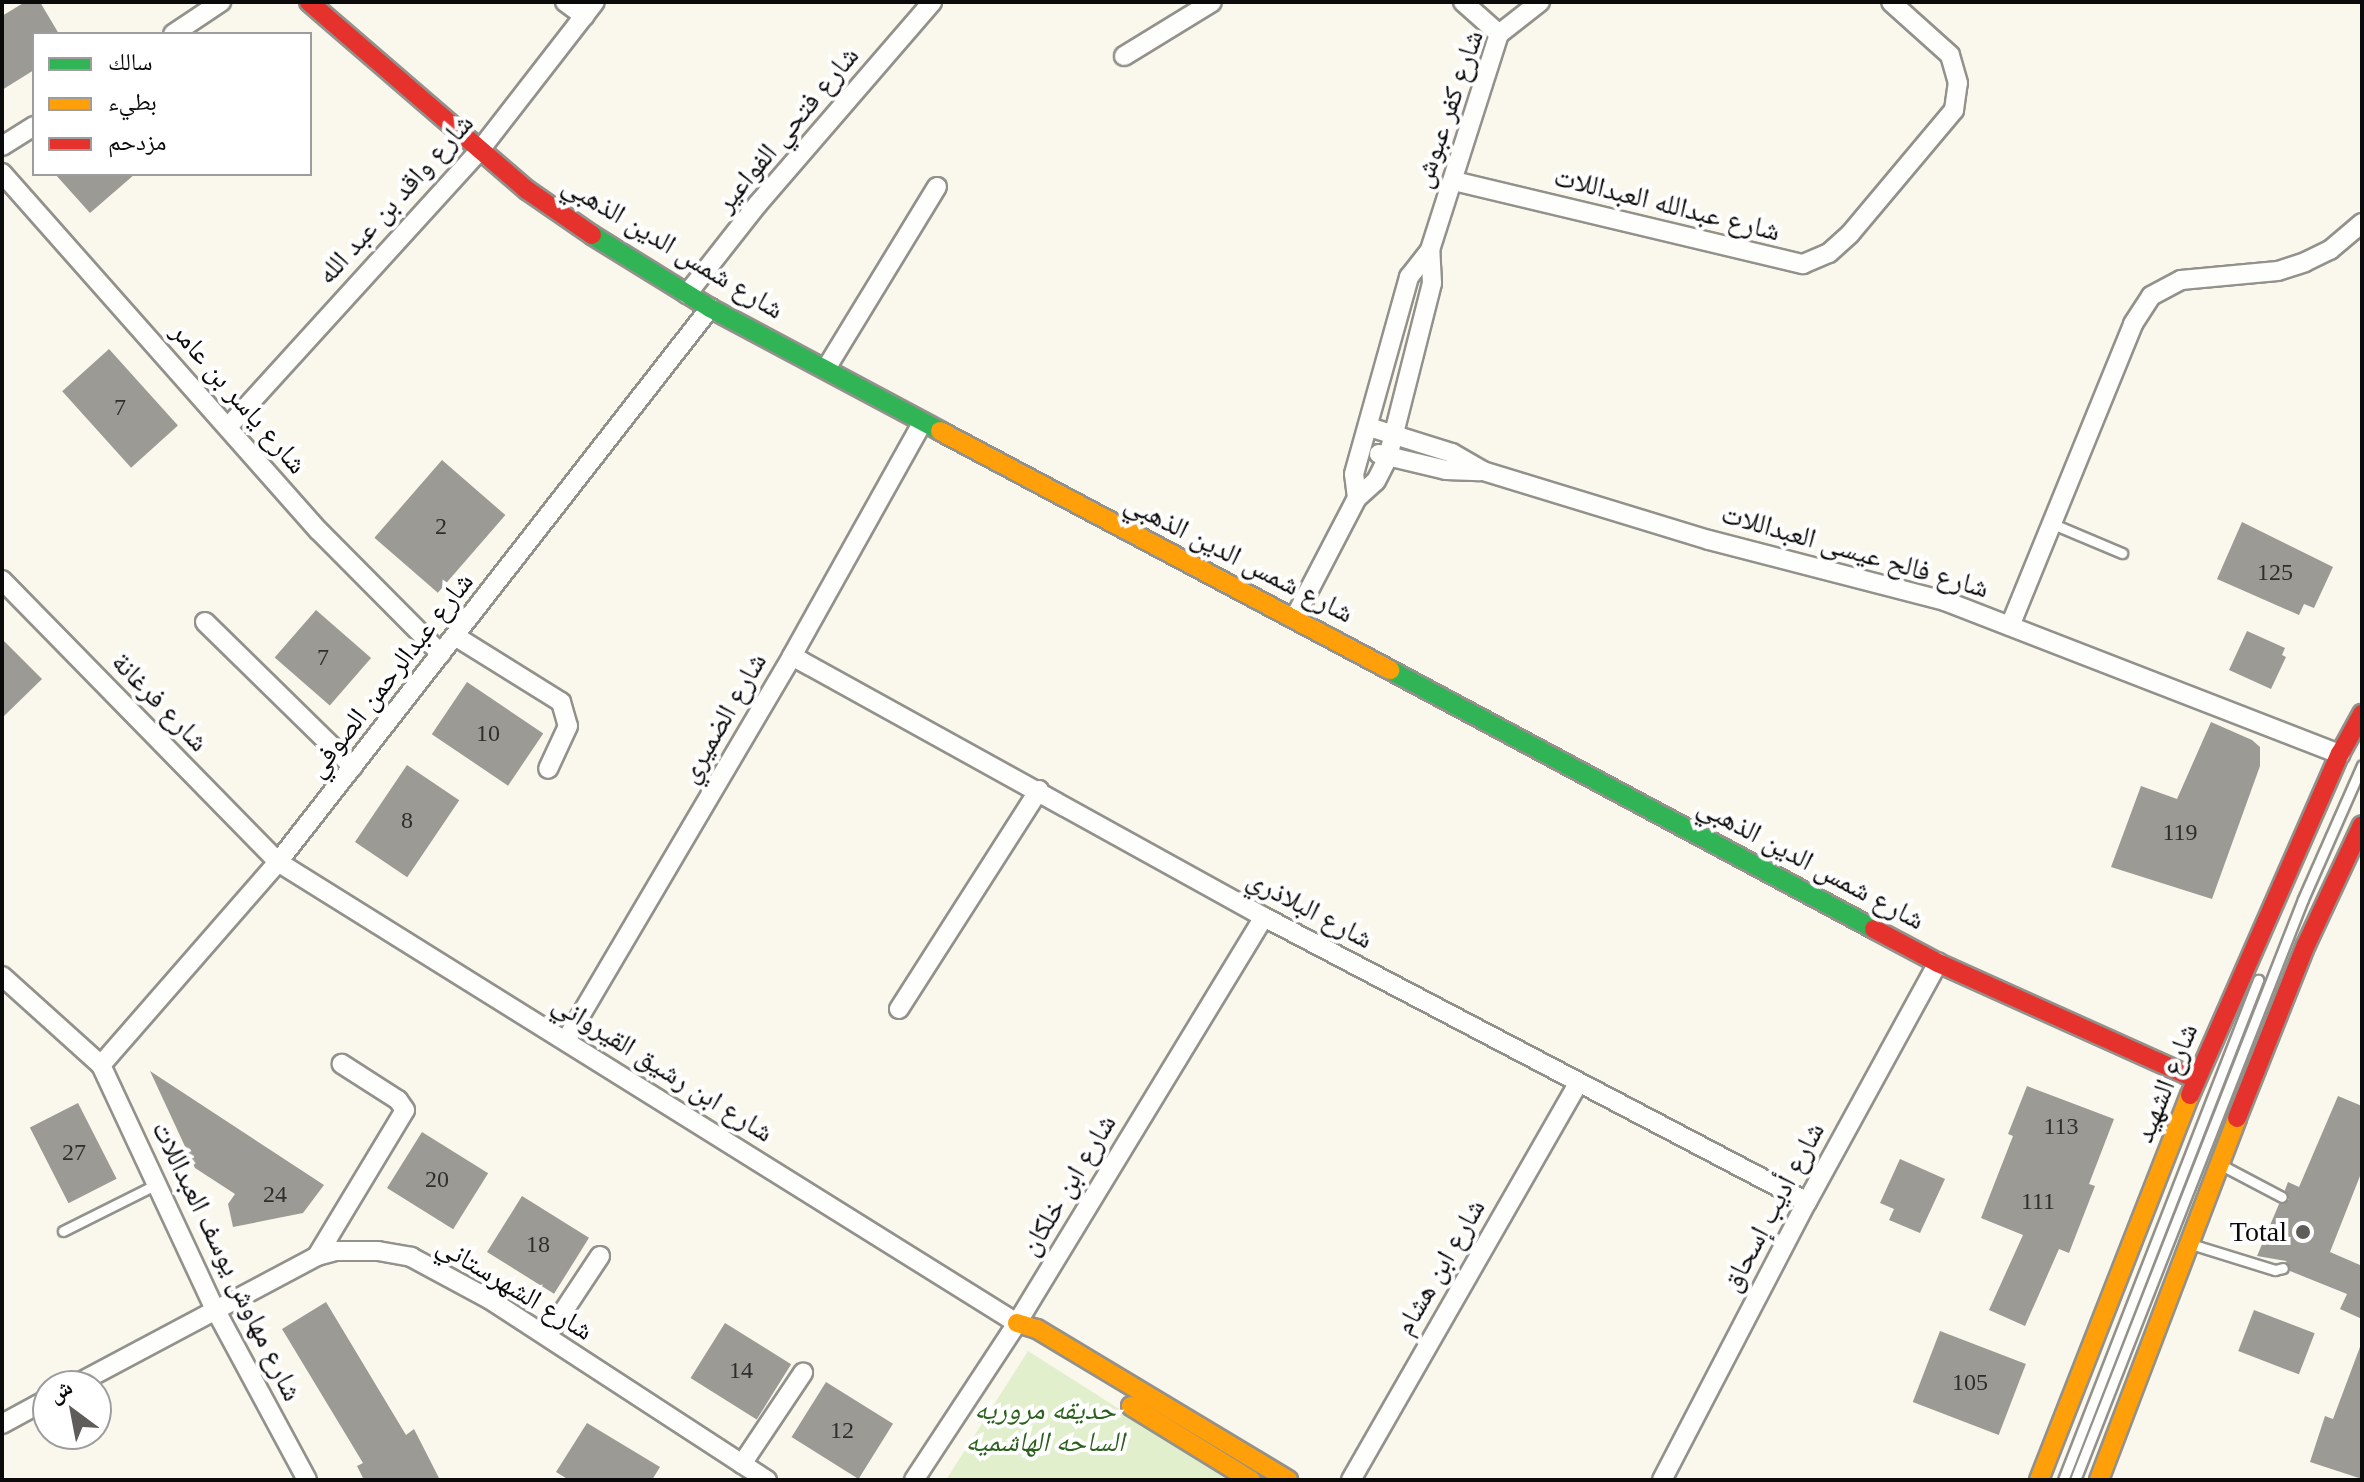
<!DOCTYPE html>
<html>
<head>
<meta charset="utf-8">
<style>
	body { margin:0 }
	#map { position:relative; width:2364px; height:1482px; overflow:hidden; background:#faf7ed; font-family:"Times New Roman","Noto Naskh Arabic",serif }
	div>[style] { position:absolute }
	.green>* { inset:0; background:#e2efcd }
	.building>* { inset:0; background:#9c9a94; transform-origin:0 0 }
	.roads { filter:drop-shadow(2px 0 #92918c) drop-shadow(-2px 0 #92918c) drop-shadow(0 2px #92918c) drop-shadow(0 -2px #92918c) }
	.lane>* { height:9px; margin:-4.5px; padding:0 4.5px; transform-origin:4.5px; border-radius:4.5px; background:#fefefc }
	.street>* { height:18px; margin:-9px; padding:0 9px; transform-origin:9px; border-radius:9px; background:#fefefc }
	.fast>* { height:18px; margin:-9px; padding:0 9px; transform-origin:9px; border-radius:9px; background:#30b455 }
	.slow>* { height:18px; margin:-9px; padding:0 9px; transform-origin:9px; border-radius:9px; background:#ff9f0a }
	.jam>* { height:18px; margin:-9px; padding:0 9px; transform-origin:9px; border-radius:9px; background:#e5322d }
	.dots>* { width:22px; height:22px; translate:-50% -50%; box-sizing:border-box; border:4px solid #fff; border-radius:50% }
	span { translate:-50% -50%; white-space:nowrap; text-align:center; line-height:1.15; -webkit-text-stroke:8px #fff; paint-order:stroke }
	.number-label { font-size:24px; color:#2e2e2c }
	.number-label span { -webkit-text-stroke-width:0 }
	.street-label { font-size:28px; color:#0a0a0a }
	.poi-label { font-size:28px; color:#0a0a0a }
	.right { translate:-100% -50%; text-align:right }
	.park-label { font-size:28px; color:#2b601d; font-style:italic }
	.frame { position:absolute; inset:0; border:4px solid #0a0a0a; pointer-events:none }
	.legend { position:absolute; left:32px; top:32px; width:280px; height:144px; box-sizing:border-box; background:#fff; border:2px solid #9d9d9d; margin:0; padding:10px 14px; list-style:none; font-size:24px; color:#0a0a0a }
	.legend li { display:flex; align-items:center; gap:16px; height:40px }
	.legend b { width:40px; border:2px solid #9d9d9d }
	.north { position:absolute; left:32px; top:1370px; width:80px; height:80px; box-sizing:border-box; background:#fff; border:2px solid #9d9d9d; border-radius:50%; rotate:328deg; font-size:22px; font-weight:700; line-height:32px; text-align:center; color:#0a0a0a }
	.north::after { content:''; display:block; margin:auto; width:28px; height:36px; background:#5e5d59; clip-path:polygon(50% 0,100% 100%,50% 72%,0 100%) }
</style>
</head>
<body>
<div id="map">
	<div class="green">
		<i style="clip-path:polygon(1028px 1351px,1231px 1480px,946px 1480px)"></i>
	</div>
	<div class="building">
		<i style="clip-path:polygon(25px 2px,40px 2px,59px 34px,34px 34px,34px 70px,2px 90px,2px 16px)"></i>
		<i style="clip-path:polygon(55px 174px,135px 174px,90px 213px)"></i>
		<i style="left:109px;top:349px;width:103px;height:63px;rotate:48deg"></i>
		<i style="left:442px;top:460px;width:84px;height:103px;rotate:41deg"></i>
		<i style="clip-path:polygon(2242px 522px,2333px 567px,2314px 608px,2304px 604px,2299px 615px,2217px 579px)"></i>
		<i style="left:316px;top:610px;width:73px;height:63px;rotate:41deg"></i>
		<i style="clip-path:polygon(2247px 631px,2285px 648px,2282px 655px,2286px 657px,2271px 689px,2229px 670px)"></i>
		<i style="clip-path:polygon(2px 639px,42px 679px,2px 718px)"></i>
		<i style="left:467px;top:682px;width:92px;height:63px;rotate:34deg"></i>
		<i style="clip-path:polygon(2211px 722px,2252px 740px,2260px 747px,2260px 766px,2212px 899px,2111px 867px,2141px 786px,2177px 799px)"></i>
		<i style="left:407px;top:765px;width:63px;height:93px;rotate:34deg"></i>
		<i style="clip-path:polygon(150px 1071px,324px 1185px,303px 1213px,233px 1227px,228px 1204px,235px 1194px,195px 1168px)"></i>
		<i style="clip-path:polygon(2027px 1086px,2114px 1119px,2089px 1184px,2095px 1186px,2069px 1253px,2059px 1249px,2025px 1326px,1989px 1310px,2023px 1235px,1981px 1218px,2013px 1136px,2008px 1134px)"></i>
		<i style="clip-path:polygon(2338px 1096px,2362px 1106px,2362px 1171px,2330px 1252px,2360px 1265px,2362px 1261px,2362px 1319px,2340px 1309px,2347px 1294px,2290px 1271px,2286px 1261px,2257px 1256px,2279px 1204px,2289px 1200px,2285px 1190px,2288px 1182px,2299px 1187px)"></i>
		<i style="left:78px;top:1103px;width:85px;height:54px;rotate:63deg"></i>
		<i style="left:422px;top:1132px;width:78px;height:66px;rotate:32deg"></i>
		<i style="clip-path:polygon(1900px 1159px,1945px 1179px,1920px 1233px,1889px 1220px,1894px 1209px,1880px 1203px)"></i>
		<i style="left:522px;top:1196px;width:79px;height:66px;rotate:32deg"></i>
		<i style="clip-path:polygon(326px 1302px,406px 1435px,414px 1429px,440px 1480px,364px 1480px,357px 1466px,363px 1463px,282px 1329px)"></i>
		<i style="left:2254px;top:1310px;width:65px;height:44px;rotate:21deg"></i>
		<i style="left:725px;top:1323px;width:78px;height:65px;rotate:32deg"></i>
		<i style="left:1940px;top:1331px;width:92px;height:76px;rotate:21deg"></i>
		<i style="clip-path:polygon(2360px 1347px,2362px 1347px,2362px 1479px,2310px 1462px,2325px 1416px,2333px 1419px)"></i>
		<i style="left:826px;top:1382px;width:79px;height:65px;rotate:32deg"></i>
		<i style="clip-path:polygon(587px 1423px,660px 1467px,652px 1480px,569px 1480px,556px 1472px)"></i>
	</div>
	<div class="roads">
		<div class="lane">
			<i style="left:2053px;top:524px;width:75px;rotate:22.8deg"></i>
			<i style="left:2225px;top:1167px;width:64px;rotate:27.8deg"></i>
			<i style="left:63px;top:1231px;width:105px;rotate:-26.6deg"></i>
			<i style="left:2194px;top:1245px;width:85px;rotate:17.2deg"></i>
			<i style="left:2275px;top:1270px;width:8px;rotate:-14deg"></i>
			<i style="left:2063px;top:1480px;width:537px;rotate:-68.69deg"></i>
			<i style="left:2075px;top:1480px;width:624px;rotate:-68.57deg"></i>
			<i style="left:2303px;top:899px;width:146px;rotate:-66.2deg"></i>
		</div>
		<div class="street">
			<i style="left:565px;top:2px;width:24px;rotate:36deg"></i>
			<i style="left:1463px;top:2px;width:48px;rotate:41.6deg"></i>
			<i style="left:173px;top:34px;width:58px;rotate:-33.7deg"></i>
			<i style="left:1124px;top:56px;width:103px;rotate:-31.5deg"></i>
			<i style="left:2px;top:146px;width:38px;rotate:-32deg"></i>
			<i style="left:2px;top:173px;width:478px;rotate:48.5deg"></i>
			<i style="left:319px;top:531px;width:173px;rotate:45.2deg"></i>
			<i style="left:1454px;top:181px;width:359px;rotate:13.4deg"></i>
			<i style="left:1803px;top:264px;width:28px;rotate:-23deg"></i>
			<i style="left:1829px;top:253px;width:28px;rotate:-42deg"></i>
			<i style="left:1850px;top:234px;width:162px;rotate:-50deg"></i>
			<i style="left:1954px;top:110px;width:27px;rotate:-82deg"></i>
			<i style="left:1958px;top:83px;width:29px;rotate:-106deg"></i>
			<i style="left:1950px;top:55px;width:79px;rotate:-138.1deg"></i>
			<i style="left:687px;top:294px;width:113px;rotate:-51.8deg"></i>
			<i style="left:757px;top:205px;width:268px;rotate:-49.2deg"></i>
			<i style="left:827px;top:367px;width:211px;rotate:-58.6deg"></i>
			<i style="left:228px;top:427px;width:374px;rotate:-47.7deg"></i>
			<i style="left:480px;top:150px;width:187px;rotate:-52.2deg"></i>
			<i style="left:1369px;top:427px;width:87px;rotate:17.4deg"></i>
			<i style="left:1452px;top:453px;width:36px;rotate:30deg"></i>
			<i style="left:1483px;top:471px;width:236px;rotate:17deg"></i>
			<i style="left:1709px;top:540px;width:244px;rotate:14.5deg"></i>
			<i style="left:1945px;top:601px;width:424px;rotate:21.2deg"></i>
			<i style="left:1379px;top:454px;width:69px;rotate:13.4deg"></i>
			<i style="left:1446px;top:470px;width:34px;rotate:2deg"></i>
			<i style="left:1357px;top:498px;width:24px;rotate:-97deg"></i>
			<i style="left:1354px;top:474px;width:205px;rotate:-74.4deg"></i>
			<i style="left:1409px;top:277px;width:34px;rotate:-52deg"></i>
			<i style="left:1430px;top:250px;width:227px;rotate:-72.3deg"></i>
			<i style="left:1499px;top:34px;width:52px;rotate:-38deg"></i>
			<i style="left:2px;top:580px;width:395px;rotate:45.6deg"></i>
			<i style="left:278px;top:862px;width:871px;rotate:31.96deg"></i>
			<i style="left:1295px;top:617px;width:134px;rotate:-62.5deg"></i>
			<i style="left:1357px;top:498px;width:25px;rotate:-42deg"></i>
			<i style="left:1376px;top:481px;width:27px;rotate:-63deg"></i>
			<i style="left:1388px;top:457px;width:179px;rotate:-75.8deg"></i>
			<i style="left:1432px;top:283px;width:33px;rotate:-93deg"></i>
			<i style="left:205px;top:622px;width:207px;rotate:44.4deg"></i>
			<i style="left:2010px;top:626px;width:326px;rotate:-67.8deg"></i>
			<i style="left:2133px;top:324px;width:33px;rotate:-57deg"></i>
			<i style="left:2151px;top:296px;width:34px;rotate:-28deg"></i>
			<i style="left:2181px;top:280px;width:97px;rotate:-5.3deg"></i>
			<i style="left:2278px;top:271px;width:28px;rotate:-18deg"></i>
			<i style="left:2305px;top:262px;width:28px;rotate:-26deg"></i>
			<i style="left:2330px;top:250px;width:42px;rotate:-40.2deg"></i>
			<i style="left:455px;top:636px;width:125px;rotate:31.9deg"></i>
			<i style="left:561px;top:702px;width:25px;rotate:74deg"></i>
			<i style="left:568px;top:726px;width:47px;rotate:114.9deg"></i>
			<i style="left:792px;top:656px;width:539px;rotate:28.94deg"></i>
			<i style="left:1264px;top:917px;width:613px;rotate:27.69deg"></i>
			<i style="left:2px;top:976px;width:133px;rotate:42deg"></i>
			<i style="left:101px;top:1065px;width:269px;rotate:65deg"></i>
			<i style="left:215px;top:1309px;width:194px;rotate:61.7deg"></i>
			<i style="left:899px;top:1009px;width:260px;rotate:-57.4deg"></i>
			<i style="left:566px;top:1040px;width:446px;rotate:-59.5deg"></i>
			<i style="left:792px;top:656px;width:268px;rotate:-60.8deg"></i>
			<i style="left:101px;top:1065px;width:269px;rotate:-48.9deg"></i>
			<i style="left:278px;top:862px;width:703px;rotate:-52.05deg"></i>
			<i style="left:317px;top:1256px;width:170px;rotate:-58.9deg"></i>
			<i style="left:405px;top:1110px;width:12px;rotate:-125deg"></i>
			<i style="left:398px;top:1100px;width:67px;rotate:-147.3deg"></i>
			<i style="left:547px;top:1336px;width:96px;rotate:-56.5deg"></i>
			<i style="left:73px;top:1386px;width:276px;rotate:-28deg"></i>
			<i style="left:317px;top:1256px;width:20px;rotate:-15deg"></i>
			<i style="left:336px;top:1251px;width:42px"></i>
			<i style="left:378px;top:1251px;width:34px;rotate:10deg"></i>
			<i style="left:411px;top:1257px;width:89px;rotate:28.3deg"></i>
			<i style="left:489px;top:1299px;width:332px;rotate:33.1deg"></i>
			<i style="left:2px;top:1424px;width:52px;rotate:-28.5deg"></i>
			<i style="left:742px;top:1464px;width:110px;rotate:-56.2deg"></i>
			<i style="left:914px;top:1480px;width:188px;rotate:-56.7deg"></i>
			<i style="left:1017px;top:1323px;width:475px;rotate:-58.7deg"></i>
			<i style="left:1351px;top:1480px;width:457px;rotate:-60.2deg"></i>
			<i style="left:1662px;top:1480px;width:314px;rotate:-62.5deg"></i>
			<i style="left:1807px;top:1202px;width:273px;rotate:-61.3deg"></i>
		</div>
		<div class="fast">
			<i style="left:592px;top:235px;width:139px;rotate:31.7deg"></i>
			<i style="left:710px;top:308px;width:261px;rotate:28.1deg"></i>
			<i style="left:1390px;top:670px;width:549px;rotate:28.15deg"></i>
		</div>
		<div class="slow">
			<i style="left:940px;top:431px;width:510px;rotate:27.97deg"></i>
			<i style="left:1017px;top:1323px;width:21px;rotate:17deg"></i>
			<i style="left:1037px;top:1329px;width:293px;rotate:31deg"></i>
			<i style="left:1131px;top:1406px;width:141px;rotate:31.7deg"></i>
			<i style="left:2039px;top:1480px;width:414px;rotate:-68.6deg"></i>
			<i style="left:2099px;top:1480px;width:387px;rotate:-69.1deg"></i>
		</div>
		<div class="jam">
			<i style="left:309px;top:2px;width:288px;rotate:40.8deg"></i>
			<i style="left:527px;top:190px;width:79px;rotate:34.7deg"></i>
			<i style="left:1874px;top:929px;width:72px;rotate:28deg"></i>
			<i style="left:1938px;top:963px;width:283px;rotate:24.2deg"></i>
			<i style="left:2190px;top:1095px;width:373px;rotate:-66.3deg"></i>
			<i style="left:2340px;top:754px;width:46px;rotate:-61.2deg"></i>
			<i style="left:2237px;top:1118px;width:186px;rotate:-68.3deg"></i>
			<i style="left:2306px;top:945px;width:132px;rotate:-65deg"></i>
		</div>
	</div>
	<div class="dots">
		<i style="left:2303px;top:1232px;background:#5e5d59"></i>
	</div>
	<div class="number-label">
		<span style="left:120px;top:408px">7</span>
		<span style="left:441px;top:527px">2</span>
		<span style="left:2275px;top:573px">125</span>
		<span style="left:323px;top:658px">7</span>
		<span style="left:488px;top:734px">10</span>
		<span style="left:407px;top:821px">8</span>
		<span style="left:2180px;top:833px">119</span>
		<span style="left:2061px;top:1127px">113</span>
		<span style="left:74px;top:1153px">27</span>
		<span style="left:437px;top:1180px">20</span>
		<span style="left:275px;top:1195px">24</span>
		<span style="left:2038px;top:1202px">111</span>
		<span style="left:538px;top:1245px">18</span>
		<span style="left:741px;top:1371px">14</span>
		<span style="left:1970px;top:1383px">105</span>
		<span style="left:842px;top:1431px">12</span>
	</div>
	<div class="street-label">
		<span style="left:1448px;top:109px;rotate:-71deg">شارع كفر عبوش</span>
		<span style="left:787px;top:129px;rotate:-50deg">شارع فتحي الفواعير</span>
		<span style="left:395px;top:199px;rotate:-48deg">شارع واقد بن عبد الله</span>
		<span style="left:1667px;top:204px;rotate:14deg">شارع عبدالله العبداللات</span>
		<span style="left:673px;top:247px;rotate:31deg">شارع شمس الدين الذهبي</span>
		<span style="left:239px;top:398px;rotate:49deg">شارع ياسر بن عامر</span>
		<span style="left:1855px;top:551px;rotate:16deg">شارع فالح عيسى العبداللات</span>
		<span style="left:1239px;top:558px;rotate:27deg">شارع شمس الدين الذهبي</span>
		<span style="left:390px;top:675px;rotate:-52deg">شارع عبدالرحمن الصوفي</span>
		<span style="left:160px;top:702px;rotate:46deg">شارع فرغانة</span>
		<span style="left:723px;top:718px;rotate:-60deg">شارع الضميري</span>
		<span style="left:1811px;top:863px;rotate:28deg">شارع شمس الدين الذهبي</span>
		<span style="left:1310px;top:909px;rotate:28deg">شارع البلاذري</span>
		<span style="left:663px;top:1068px;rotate:32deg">شارع ابن رشيق القيرواني</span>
		<span style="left:2166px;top:1083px;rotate:-68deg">شارع الشهيد</span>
		<span style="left:1068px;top:1185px;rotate:-59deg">شارع ابن خلكان</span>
		<span style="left:1773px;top:1207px;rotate:-62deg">شارع أديب إسحاق</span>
		<span style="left:227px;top:1261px;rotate:64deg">شارع مهاوش يوسف العبداللات</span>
		<span style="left:1440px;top:1267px;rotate:-60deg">شارع ابن هشام</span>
		<span style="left:515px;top:1288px;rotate:31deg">شارع الشهرستاني</span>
	</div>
	<div class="poi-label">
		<span class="right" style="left:2287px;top:1232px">Total</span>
	</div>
	<div class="park-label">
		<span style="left:1045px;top:1426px">حديقه مروريه<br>الساحه الهاشميه</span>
	</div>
	<div class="frame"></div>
	<ul class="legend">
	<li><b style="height:10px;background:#30b455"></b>سالك</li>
	<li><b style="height:10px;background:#ff9f0a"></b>بطيء</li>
	<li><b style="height:10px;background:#e5322d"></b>مزدحم</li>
	</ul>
	<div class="north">ش</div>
</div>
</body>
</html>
